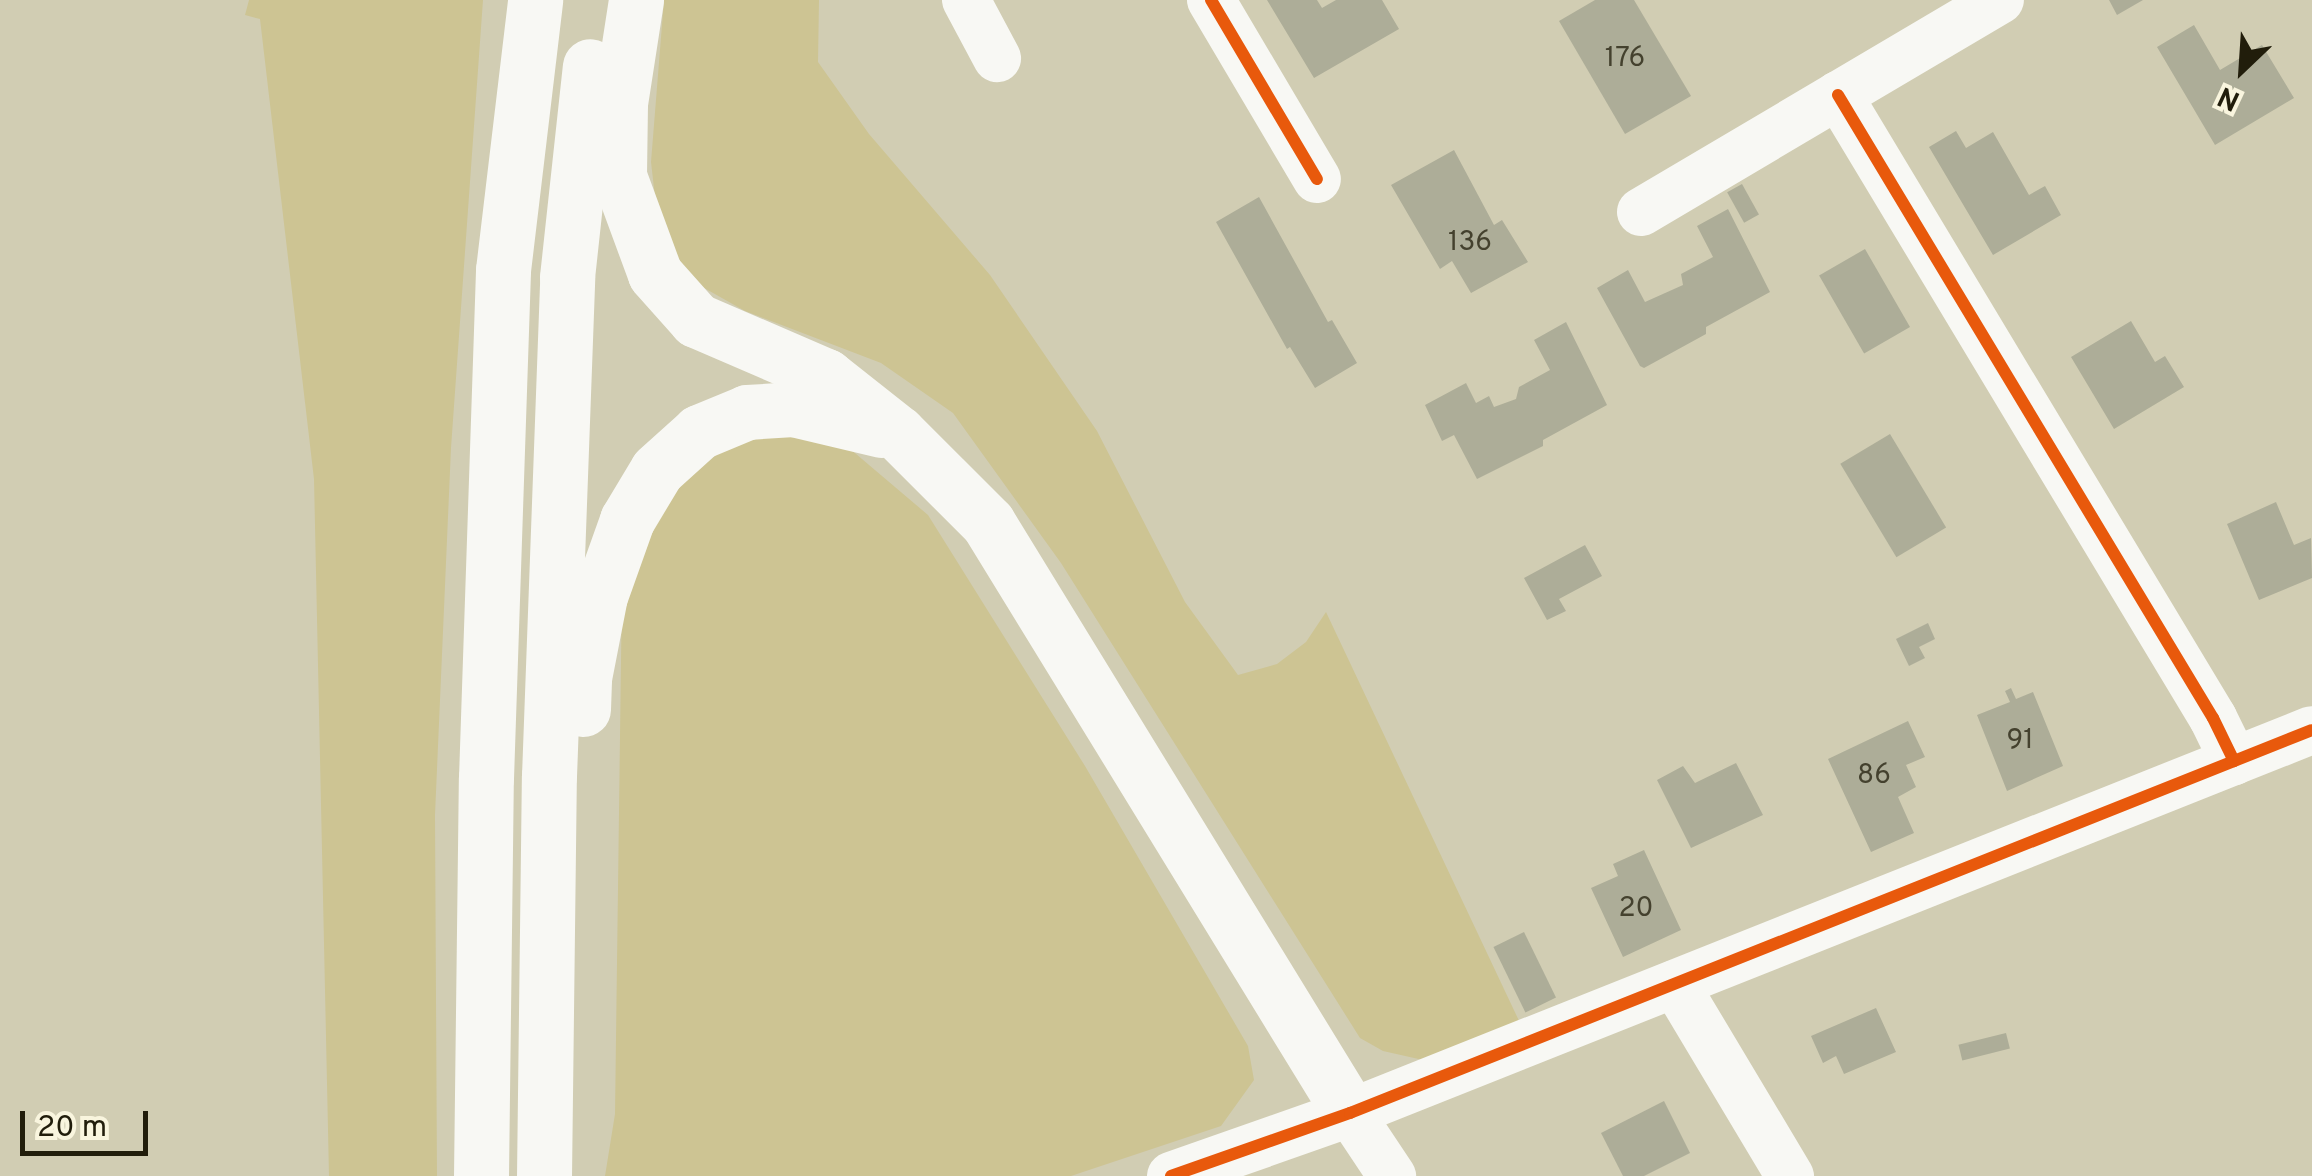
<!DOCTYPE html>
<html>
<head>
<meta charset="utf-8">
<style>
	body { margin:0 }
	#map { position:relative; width:2312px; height:1176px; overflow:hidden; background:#d1cdb3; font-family:Overpass,sans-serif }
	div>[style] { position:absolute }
	.green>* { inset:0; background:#cdc493 }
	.building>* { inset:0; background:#adad98; transform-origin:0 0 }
	.minor>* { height:48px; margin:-24px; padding:0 24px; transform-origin:24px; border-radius:24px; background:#f8f8f4 }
	.highway>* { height:55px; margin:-27.5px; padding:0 27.5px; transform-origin:27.5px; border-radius:27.5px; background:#f8f8f4 }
	.cycleway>* { height:12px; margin:-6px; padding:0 6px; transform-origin:6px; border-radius:6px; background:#e8590c }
	span { translate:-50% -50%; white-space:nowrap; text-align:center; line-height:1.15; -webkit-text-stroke:8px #f9f5de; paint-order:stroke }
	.number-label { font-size:28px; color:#44412e }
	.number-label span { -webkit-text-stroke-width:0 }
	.north { position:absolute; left:2192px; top:20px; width:100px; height:100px; -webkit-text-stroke:8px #f9f5de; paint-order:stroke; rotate:205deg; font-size:28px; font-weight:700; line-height:40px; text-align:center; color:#211d0b }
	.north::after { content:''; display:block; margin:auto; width:35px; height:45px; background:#211d0b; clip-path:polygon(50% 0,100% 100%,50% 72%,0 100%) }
	.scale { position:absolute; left:20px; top:1111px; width:128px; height:45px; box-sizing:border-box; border:5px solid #211d0b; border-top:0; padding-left:12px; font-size:30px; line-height:35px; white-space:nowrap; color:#211d0b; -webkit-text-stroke:8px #f9f5de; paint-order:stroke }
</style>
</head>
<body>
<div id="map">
	<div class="green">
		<i style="clip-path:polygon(249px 0,483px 0,451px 448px,435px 815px,437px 1176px,329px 1176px,314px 479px,260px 19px,245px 15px)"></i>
		<i style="clip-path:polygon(664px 0,819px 0,818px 62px,869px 134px,990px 275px,1097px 431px,1185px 602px,1238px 675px,1277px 664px,1306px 642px,1326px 612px,1521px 1025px,1423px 1060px,1383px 1051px,1360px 1038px,1061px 563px,953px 413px,881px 363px,745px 311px,690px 280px,660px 241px,651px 162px)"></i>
		<i style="clip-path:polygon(775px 434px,849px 448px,928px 515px,1085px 766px,1248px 1046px,1254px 1080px,1221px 1126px,1071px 1176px,605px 1176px,615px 1114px,622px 586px,644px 517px,709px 445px)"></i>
	</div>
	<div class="building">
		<i style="clip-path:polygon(1267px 0,1317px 0,1322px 8px,1336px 0,1382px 0,1399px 29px,1314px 78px)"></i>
		<i style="clip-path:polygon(1595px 0,1634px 0,1691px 96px,1625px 134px,1559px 21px)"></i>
		<i style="clip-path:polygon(2109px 0,2143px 0,2117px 15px)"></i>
		<i style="clip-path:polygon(2194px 25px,2220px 70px,2262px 45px,2294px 98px,2215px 145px,2157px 47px)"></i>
		<i style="clip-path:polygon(1956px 131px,1966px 148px,1993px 132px,2029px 195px,2045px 186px,2061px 215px,1993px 255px,1929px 147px)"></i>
		<i style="clip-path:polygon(1454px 150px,1494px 225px,1502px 220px,1528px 262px,1471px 293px,1452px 261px,1440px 269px,1391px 185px)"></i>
		<i style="left:1742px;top:184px;width:35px;height:17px;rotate:61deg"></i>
		<i style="clip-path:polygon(1259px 197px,1328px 322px,1332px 320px,1357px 363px,1315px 388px,1290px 347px,1287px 349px,1216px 222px)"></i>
		<i style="clip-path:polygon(1728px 209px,1770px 292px,1706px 327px,1706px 334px,1644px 368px,1640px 366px,1597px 288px,1628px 270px,1645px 302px,1683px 285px,1681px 274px,1713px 257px,1697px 226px)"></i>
		<i style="left:1865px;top:249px;width:90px;height:53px;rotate:60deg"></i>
		<i style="clip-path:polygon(2131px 321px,2155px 362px,2165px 356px,2184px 387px,2114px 429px,2071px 357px)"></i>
		<i style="clip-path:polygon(1566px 322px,1607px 405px,1543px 440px,1543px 446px,1477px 479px,1454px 435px,1442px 441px,1425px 405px,1466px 383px,1476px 403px,1489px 396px,1494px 407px,1516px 399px,1519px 387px,1550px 370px,1534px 340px)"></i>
		<i style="left:1890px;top:434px;width:109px;height:58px;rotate:59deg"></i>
		<i style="clip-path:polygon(2276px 502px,2294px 545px,2311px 538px,2312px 578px,2259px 600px,2227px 524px)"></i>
		<i style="clip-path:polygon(1585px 545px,1602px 576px,1559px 599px,1566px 611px,1547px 620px,1524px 578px)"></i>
		<i style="clip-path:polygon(1928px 623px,1935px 639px,1919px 647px,1925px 658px,1909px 666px,1896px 639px)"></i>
		<i style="clip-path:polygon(2011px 688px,2016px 699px,2033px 692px,2063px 766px,2007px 791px,1977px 715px,2010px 702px,2005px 691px)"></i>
		<i style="clip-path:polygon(1908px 721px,1925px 757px,1906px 765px,1916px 787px,1898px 797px,1914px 833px,1871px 852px,1828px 759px)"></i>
		<i style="clip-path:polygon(1736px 763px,1763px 815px,1691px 848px,1657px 780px,1683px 766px,1695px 783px)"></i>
		<i style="clip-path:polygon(1644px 850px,1681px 930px,1623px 957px,1591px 888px,1618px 876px,1613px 864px)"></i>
		<i style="left:1524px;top:932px;width:73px;height:34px;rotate:64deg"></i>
		<i style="clip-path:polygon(1876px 1008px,1896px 1052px,1844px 1074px,1836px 1056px,1823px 1063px,1811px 1036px)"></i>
		<i style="left:2006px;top:1033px;width:16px;height:49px;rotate:76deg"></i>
		<i style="clip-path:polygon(1664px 1101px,1690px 1153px,1644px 1176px,1623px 1176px,1601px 1133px)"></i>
	</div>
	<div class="minor">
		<i style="left:966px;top:0;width:66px;rotate:61.9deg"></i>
		<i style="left:1211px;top:0;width:208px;rotate:59.4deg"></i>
		<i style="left:1838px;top:95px;width:727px;rotate:58.96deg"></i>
		<i style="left:2213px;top:718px;width:48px;rotate:64deg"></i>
		<i style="left:1641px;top:212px;width:417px;rotate:-30.6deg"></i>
		<i style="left:1675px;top:984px;width:224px;rotate:59.1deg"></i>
		<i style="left:1350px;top:1113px;width:76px;rotate:56.3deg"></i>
		<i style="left:1171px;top:1176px;width:190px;rotate:-19.4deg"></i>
		<i style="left:1350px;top:1113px;width:1035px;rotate:-21.71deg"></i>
	</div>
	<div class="highway">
		<i style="left:636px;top:0;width:104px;rotate:98.8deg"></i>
		<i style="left:620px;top:103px;width:73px;rotate:90.8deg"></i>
		<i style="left:619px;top:176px;width:104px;rotate:69.8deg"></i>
		<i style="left:655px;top:274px;width:62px;rotate:48.3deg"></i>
		<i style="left:696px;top:320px;width:142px;rotate:23.3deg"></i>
		<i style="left:826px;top:376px;width:92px;rotate:38.4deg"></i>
		<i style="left:898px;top:433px;width:127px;rotate:45deg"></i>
		<i style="left:988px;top:523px;width:692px;rotate:58.47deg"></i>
		<i style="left:583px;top:709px;width:31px;rotate:-88deg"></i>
		<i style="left:584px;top:678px;width:84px;rotate:-79deg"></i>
		<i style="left:600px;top:596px;width:81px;rotate:-70.4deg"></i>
		<i style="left:627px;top:520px;width:58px;rotate:-59deg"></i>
		<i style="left:657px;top:470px;width:57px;rotate:-42.1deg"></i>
		<i style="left:699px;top:432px;width:52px;rotate:-22.6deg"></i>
		<i style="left:747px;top:412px;width:46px;rotate:-3.7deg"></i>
		<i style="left:793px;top:409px;width:91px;rotate:13.3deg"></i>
		<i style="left:481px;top:1176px;width:398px;rotate:-89.3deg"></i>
		<i style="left:486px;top:778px;width:508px;rotate:-88.08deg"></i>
		<i style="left:503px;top:270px;width:272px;rotate:-83.2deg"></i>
		<i style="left:544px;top:1176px;width:400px;rotate:-89.3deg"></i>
		<i style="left:549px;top:776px;width:499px;rotate:-87.9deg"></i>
		<i style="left:567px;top:277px;width:212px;rotate:-83.8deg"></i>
	</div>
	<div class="cycleway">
		<i style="left:1211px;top:0;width:208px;rotate:59.4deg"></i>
		<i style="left:1838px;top:95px;width:727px;rotate:58.96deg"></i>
		<i style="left:2213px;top:718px;width:48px;rotate:64deg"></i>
		<i style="left:1171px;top:1176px;width:190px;rotate:-19.4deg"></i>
		<i style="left:1350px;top:1113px;width:1035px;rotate:-21.71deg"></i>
	</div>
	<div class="number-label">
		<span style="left:1625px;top:59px">176</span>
		<span style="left:1470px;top:243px">136</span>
		<span style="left:2020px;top:741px">91</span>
		<span style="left:1874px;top:776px">86</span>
		<span style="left:1636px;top:909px">20</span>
	</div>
	<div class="north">N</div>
	<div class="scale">20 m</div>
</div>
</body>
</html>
